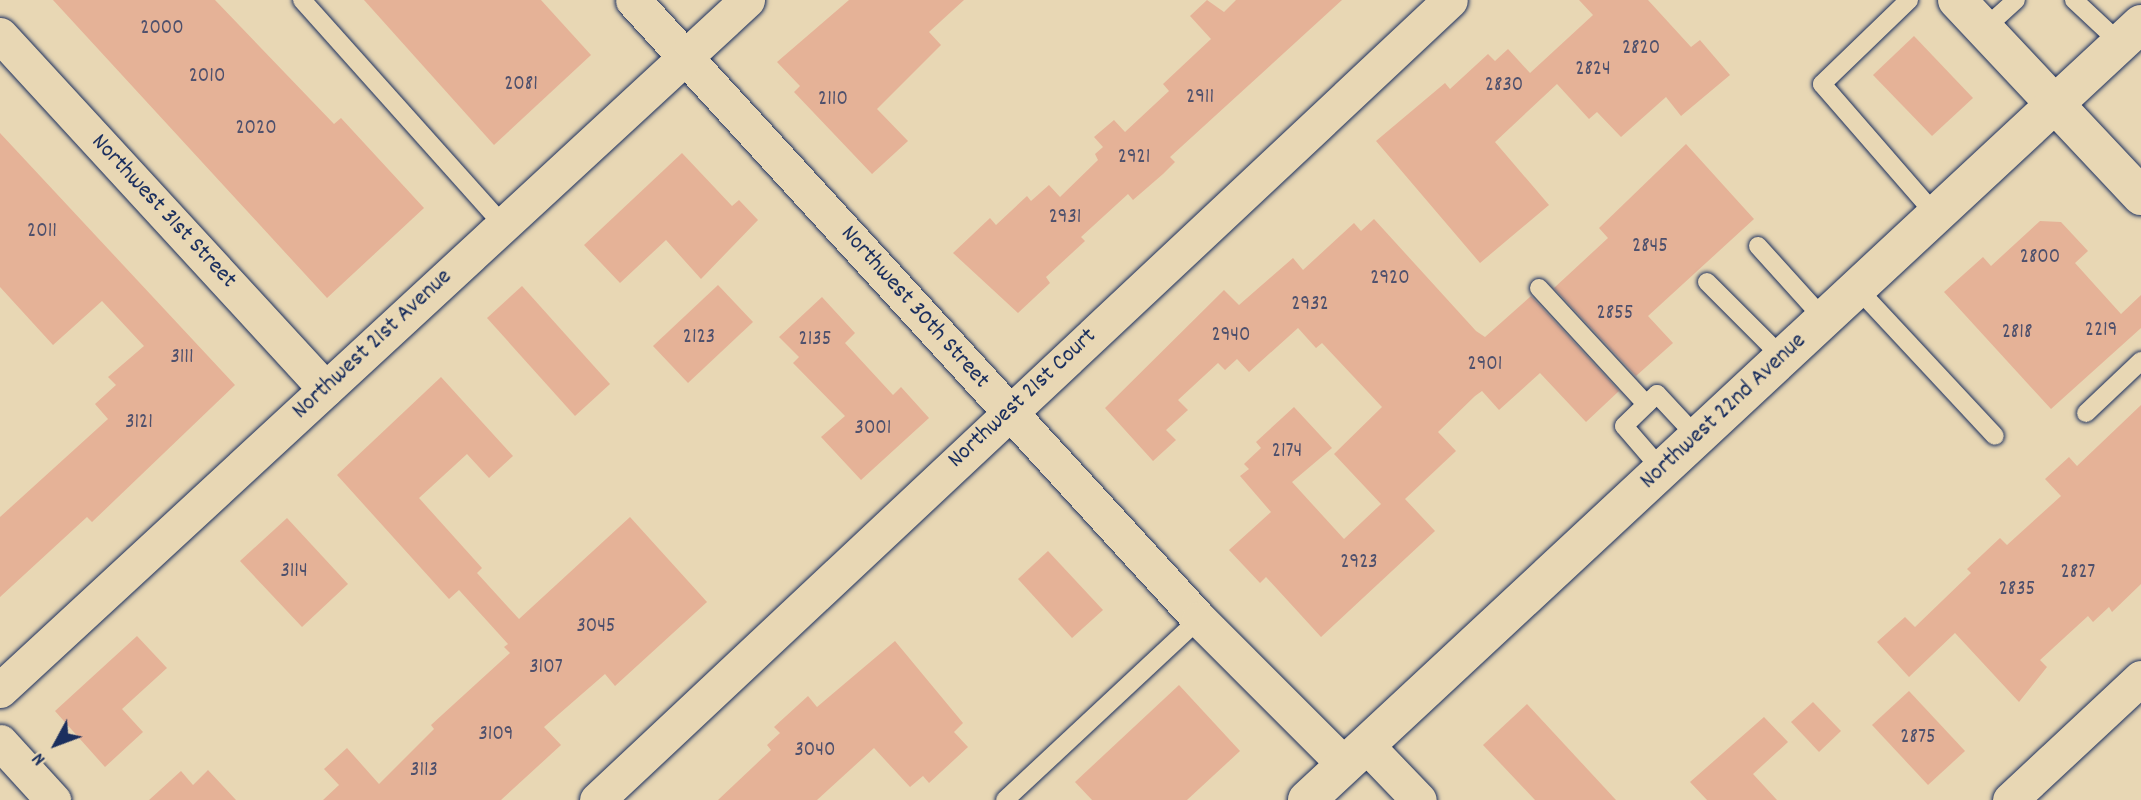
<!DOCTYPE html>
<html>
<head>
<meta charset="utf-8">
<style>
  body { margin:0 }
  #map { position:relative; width:2141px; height:800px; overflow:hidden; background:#e8d7b4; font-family:Dekko,sans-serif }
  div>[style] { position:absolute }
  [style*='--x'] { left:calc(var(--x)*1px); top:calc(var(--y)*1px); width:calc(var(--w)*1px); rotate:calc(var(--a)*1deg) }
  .building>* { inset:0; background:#e5b297 }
  .roads { filter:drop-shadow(0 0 2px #1b2f5e) drop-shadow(0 0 2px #1b2f5e) }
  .service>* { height:18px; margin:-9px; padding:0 9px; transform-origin:9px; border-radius:9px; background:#e8d7b4 }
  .minor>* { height:35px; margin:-17.5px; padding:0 17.5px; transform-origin:17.5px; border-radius:17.5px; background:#e8d7b4 }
  .tertiary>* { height:38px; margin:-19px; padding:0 19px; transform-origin:19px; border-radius:19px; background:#e8d7b4 }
  .secondary>* { height:38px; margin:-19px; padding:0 19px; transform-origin:19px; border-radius:19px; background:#e8d7b4 }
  span { translate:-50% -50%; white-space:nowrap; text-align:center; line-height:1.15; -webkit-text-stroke:5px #e8d7b4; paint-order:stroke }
  .number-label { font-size:21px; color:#4e506c }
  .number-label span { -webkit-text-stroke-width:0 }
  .street-label { font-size:24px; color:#1b2f5e }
  .north { position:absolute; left:21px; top:709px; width:70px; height:70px; -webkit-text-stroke:5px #e8d7b4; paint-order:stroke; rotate:229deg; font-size:19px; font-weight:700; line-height:28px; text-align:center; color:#1b2f5e }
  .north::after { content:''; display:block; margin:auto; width:24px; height:32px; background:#1b2f5e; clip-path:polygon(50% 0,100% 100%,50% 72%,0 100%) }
</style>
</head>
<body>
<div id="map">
  <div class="building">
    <i style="clip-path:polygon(53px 0,215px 0,334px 124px,341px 118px,424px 208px,327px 298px)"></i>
    <i style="clip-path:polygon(364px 0,541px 0,591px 55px,494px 145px)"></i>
    <i style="clip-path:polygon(849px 0,964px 0,929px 32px,941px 45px,877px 109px,908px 141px,872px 174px,794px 92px,800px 86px,777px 62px)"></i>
    <i style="clip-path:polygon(1207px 0,1224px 12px,1236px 0,1342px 0,1170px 157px,1175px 162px,1163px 174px,1133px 200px,1128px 194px,1081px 237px,1085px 241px,1046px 277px,1050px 283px,1018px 313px,953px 253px,990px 218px,996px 225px,1027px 196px,1031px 201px,1049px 185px,1060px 197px,1098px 160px,1095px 154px,1103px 147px,1094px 137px,1114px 120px,1125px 132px,1169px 91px,1163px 84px,1211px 39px,1190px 16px)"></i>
    <i style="clip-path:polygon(1579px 0,1648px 0,1691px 47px,1700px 40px,1730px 75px,1681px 116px,1666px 97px,1621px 137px,1597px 112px,1589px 119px,1557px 84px,1495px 142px,1549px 205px,1480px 263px,1376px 141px,1445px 83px,1450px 89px,1488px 54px,1495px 61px,1508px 49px,1530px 73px,1593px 15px)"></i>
    <i style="clip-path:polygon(1914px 36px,1973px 98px,1932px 136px,1873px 75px)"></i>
    <i style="clip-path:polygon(0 133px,235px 385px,92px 522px,87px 517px,0 597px,0 517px,108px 419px,95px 404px,116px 385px,108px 377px,144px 346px,102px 301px,53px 345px,0 287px)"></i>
    <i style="clip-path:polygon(1686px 144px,1754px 219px,1648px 316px,1673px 343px,1636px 376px,1554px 288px,1608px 238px,1599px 228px)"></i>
    <i style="clip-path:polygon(682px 153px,732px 206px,739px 200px,758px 220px,701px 279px,666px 240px,620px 283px,584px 245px)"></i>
    <i style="clip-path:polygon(1374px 219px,1476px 331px,1485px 337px,1531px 296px,1619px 391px,1586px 422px,1540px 373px,1499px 410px,1482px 391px,1475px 396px,1438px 432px,1456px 451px,1405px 499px,1435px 531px,1321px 637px,1266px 577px,1260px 583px,1229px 550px,1271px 512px,1240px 476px,1249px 469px,1244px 464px,1261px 448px,1256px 442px,1294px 407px,1332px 448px,1292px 482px,1344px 539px,1381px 504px,1334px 454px,1382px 407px,1322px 343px,1316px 348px,1298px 328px,1249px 372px,1237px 359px,1225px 370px,1218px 363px,1178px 400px,1188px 410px,1166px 430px,1176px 440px,1153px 461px,1105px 408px,1224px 290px,1239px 305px,1293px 258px,1303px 270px,1354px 223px,1361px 231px)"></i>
    <i style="clip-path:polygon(2040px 221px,2061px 222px,2088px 251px,2075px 263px,2121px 314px,2141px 295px,2141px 328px,2051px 409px,1944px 292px,1983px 257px,1991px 266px)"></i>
    <i style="clip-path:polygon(718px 285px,753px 322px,688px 383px,653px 346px)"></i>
    <i style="clip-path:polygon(522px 286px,610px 384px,575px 416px,487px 318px)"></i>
    <i style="clip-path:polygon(822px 297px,855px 333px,845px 343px,893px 395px,901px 387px,929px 418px,861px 480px,821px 437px,845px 416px,793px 363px,799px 357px,779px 337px)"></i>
    <i style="clip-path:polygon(441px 377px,513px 456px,489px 478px,467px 454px,419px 498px,482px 568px,477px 573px,519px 619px,630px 517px,707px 602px,615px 686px,605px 674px,544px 727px,561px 745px,501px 800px,323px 800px,339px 785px,324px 769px,347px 748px,379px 784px,434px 729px,431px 725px,510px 653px,504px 647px,508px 644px,459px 590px,449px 599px,337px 475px)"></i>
    <i style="clip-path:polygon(2141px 405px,2141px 584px,2112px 612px,2109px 607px,2093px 622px,2088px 616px,2040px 660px,2047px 667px,2019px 702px,1955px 633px,1909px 677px,1877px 642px,1905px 617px,1915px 627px,1971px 573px,1967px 569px,2000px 538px,2007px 545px,2061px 496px,2045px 479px,2069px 457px,2077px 466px)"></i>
    <i style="clip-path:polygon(287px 518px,348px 584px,302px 627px,240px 561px)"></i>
    <i style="clip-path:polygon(1048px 551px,1103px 610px,1072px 638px,1018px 579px)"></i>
    <i style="clip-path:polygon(137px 636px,167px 668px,122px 709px,143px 732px,105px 767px,55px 711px)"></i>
    <i style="clip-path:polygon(895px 641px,963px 723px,954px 732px,968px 747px,929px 783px,923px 776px,910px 787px,874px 748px,817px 800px,718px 800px,771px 750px,767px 745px,780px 733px,774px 727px,808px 696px,817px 707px)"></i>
    <i style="clip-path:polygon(1179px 685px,1240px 751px,1187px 800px,1092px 800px,1075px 782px)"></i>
    <i style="clip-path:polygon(1909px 691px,1965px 751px,1928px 785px,1872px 725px)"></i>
    <i style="clip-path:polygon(1813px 702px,1841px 731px,1819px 752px,1791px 722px)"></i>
    <i style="clip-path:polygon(1527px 704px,1616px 800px,1535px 800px,1483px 745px)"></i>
    <i style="clip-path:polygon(1764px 717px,1788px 742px,1753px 774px,1777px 800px,1707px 800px,1690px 782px)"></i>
    <i style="clip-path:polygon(208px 770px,236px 800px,149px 800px,181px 771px,193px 785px)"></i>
  </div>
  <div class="roads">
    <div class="service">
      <i style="--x:302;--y:0;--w:302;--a:48.2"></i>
      <i style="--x:1909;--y:0;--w:121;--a:136"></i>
      <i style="--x:1822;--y:84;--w:174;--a:49"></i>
      <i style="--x:2074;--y:0;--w:63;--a:43.1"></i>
      <i style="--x:1984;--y:29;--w:43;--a:-42.2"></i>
      <i style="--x:1758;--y:246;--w:98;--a:47.9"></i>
      <i style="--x:1707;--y:282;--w:107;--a:45"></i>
      <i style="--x:1539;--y:288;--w:158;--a:47.3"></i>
      <i style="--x:1857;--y:288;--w:202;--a:47"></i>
      <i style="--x:2086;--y:413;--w:76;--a:-43.4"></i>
      <i style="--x:1662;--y:470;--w:58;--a:-130.8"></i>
      <i style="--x:1624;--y:426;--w:46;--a:-44.1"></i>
      <i style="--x:1657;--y:394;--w:59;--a:47.1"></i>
      <i style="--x:1005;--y:800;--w:265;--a:-43"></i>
    </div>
    <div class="minor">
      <i style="--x:633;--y:0;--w:839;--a:47.56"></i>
      <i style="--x:1199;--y:619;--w:206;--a:45"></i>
      <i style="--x:0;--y:35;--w:481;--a:47.4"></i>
      <i style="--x:0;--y:690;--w:1017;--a:-42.73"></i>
      <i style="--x:0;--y:742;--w:79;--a:47.6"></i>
      <i style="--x:1366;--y:745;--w:76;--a:46.1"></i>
      <i style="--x:597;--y:800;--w:1169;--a:-43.16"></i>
      <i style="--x:2010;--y:800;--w:179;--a:-43"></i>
    </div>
    <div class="tertiary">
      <i style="--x:1957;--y:0;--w:269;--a:46.8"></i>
    </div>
    <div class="secondary">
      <i style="--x:1307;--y:800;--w:1139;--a:-42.94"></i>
    </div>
  </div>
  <div class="number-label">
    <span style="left:162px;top:29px">2000</span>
    <span style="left:1641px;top:49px">2820</span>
    <span style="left:1593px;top:70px">2824</span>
    <span style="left:207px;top:77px">2010</span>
    <span style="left:521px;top:85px">2081</span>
    <span style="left:1504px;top:86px">2830</span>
    <span style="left:1200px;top:98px">2911</span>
    <span style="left:833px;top:100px">2110</span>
    <span style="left:256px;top:129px">2020</span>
    <span style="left:1134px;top:158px">2921</span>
    <span style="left:1065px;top:218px">2931</span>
    <span style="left:42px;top:232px">2011</span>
    <span style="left:1650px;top:247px">2845</span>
    <span style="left:2040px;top:258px">2800</span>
    <span style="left:1390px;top:279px">2920</span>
    <span style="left:1310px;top:305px">2932</span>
    <span style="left:1615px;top:314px">2855</span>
    <span style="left:2101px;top:331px">2219</span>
    <span style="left:2017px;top:333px">2818</span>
    <span style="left:1231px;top:336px">2940</span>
    <span style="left:699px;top:338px">2123</span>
    <span style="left:815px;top:340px">2135</span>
    <span style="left:182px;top:358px">3111</span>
    <span style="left:1485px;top:365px">2901</span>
    <span style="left:139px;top:423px">3121</span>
    <span style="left:873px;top:429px">3001</span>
    <span style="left:1287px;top:452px">2174</span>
    <span style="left:1359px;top:563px">2923</span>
    <span style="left:294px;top:572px">3114</span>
    <span style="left:2078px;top:573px">2827</span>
    <span style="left:2017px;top:590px">2835</span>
    <span style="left:596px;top:627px">3045</span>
    <span style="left:546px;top:668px">3107</span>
    <span style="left:496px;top:735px">3109</span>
    <span style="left:1918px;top:738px">2875</span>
    <span style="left:815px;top:751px">3040</span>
    <span style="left:424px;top:771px">3113</span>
  </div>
  <div class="street-label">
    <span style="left:163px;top:212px;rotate:47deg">Northwest 31st Street</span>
    <span style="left:914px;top:308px;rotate:48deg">Northwest 30th Street</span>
    <span style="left:373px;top:345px;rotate:-43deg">Northwest 21st Avenue</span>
    <span style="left:1023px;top:399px;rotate:-43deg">Northwest 21st Court</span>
    <span style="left:1724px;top:412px;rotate:-43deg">Northwest 22nd Avenue</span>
  </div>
  <div class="north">N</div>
</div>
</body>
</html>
